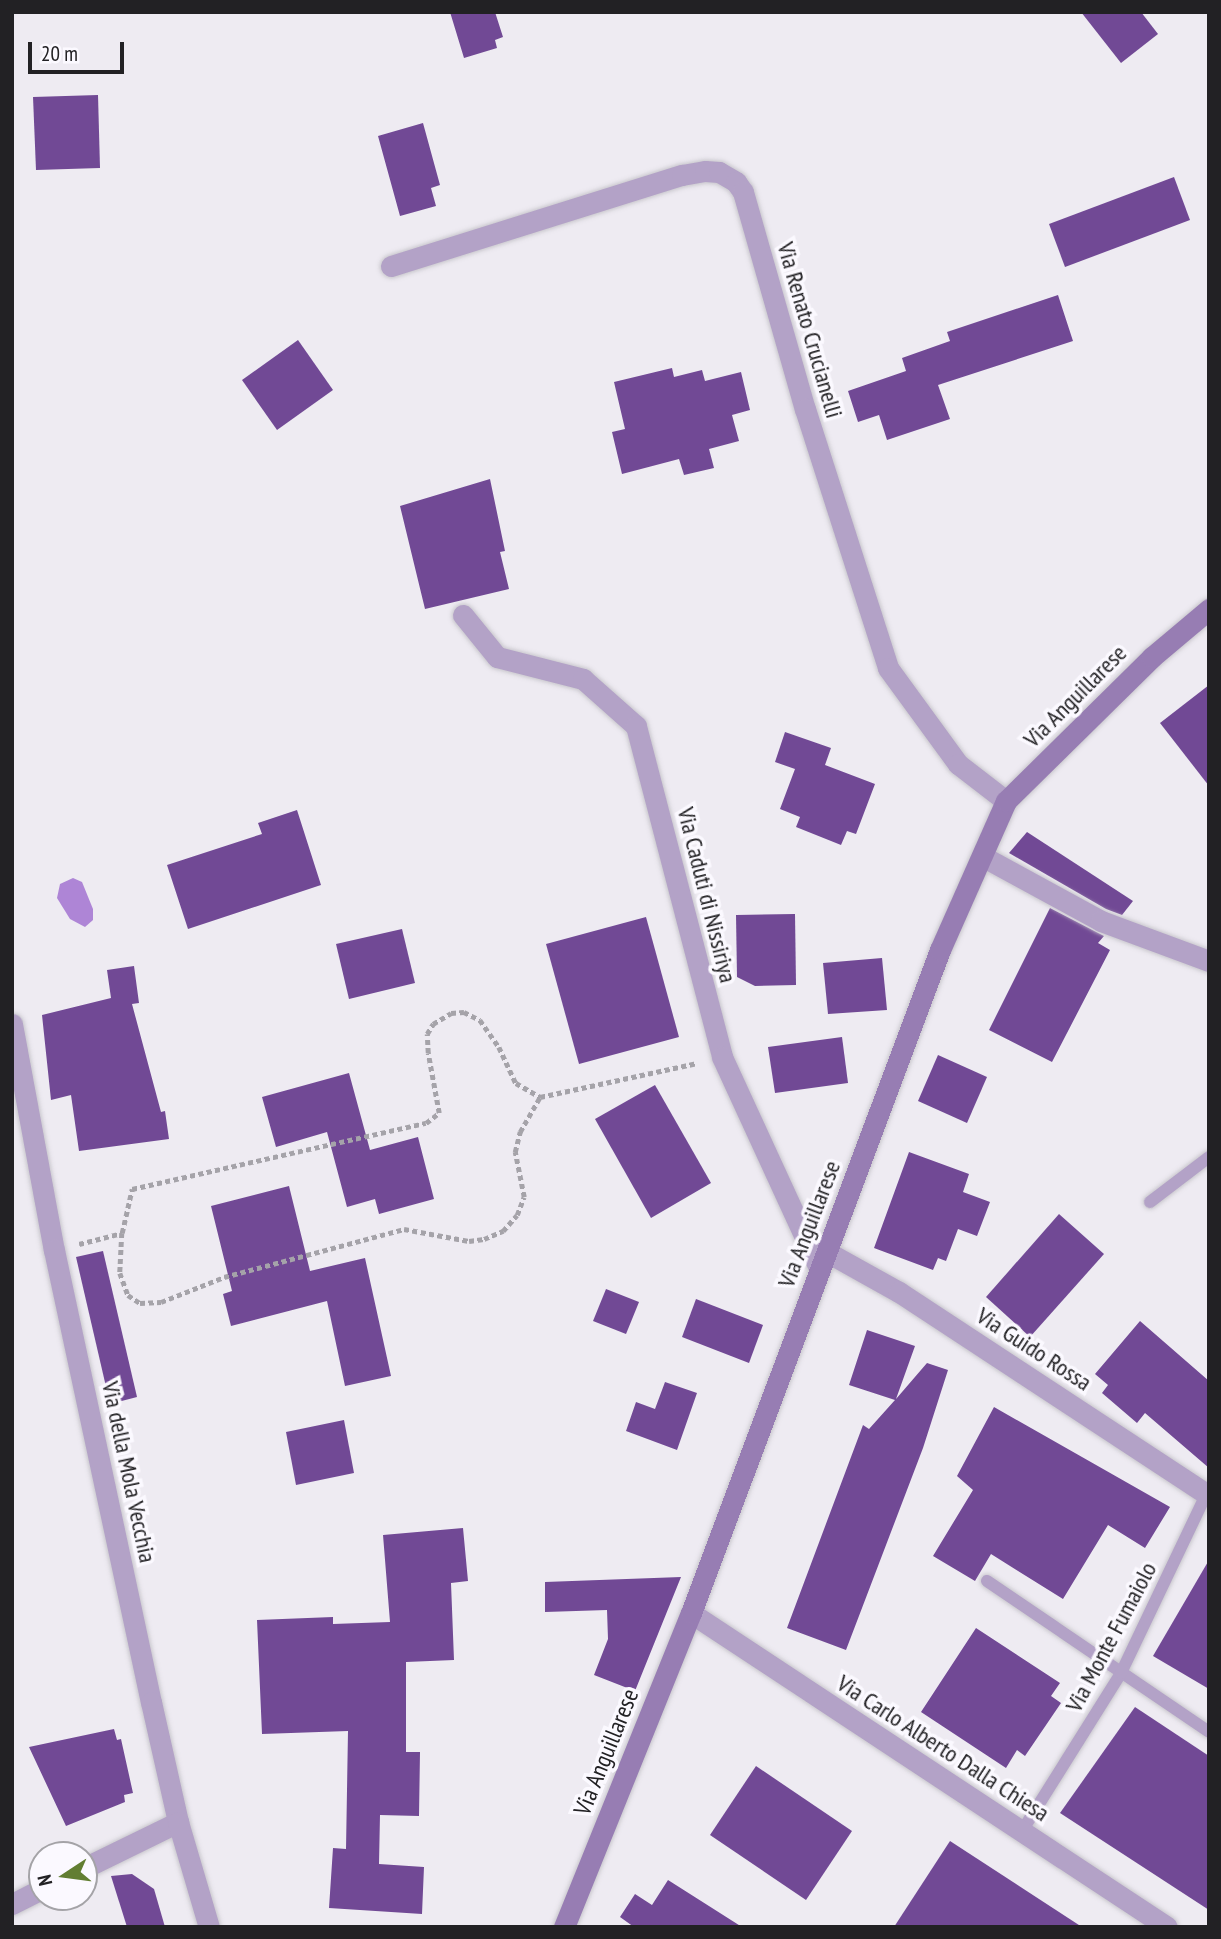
<!DOCTYPE html>
<html>
<head>
<meta charset="utf-8">
<style>
  body { margin:0 }
  #map { position:relative; width:1221px; height:1939px; overflow:hidden; background:#eeebf2; font-family:"PT Sans Narrow",sans-serif }
  div>[style] { position:absolute }
  [style*='--x'] { left:calc(var(--x)*1px); top:calc(var(--y)*1px); width:calc(var(--w)*1px); rotate:calc(var(--a)*1deg) }
  .water>* { inset:0; background:#ae85d6 }
  .building>* { inset:0; background:#714995 }
  .path>* { height:4.5px; margin-top:-2.25px; transform-origin:0; background:repeating-linear-gradient(90deg,#a5a3a9 0 5px,transparent 0 8.5px) }
  .roads { filter:drop-shadow(0 0 2px #c9c7cd) drop-shadow(0 0 2px #c9c7cd) }
  .service>* { height:12px; margin:-6px; padding:0 6px; transform-origin:6px; border-radius:6px; background:#b3a2c7 }
  .minor>* { height:21px; margin:-10.5px; padding:0 10.5px; transform-origin:10.5px; border-radius:10.5px; background:#b3a2c7 }
  .tertiary>* { height:21px; margin:-10.5px; padding:0 10.5px; transform-origin:10.5px; border-radius:10.5px; background:#b3a2c7 }
  .secondary>* { height:21px; margin:-10.5px; padding:0 10.5px; transform-origin:10.5px; border-radius:10.5px; background:#977db3 }
  span { translate:-50% -50%; white-space:nowrap; text-align:center; line-height:1.15; -webkit-text-stroke:7px #fbf9ff; paint-order:stroke }
  .street-label { font-size:24px; color:#222124 }
  .frame { position:absolute; inset:0; border:14px solid #222124; pointer-events:none }
  .north { position:absolute; left:28px; top:1841px; width:70px; height:70px; box-sizing:border-box; background:#fbf9ff; border:2px solid #a4a3a7; border-radius:50%; rotate:257deg; font-size:19px; font-weight:700; line-height:28px; text-align:center; color:#222124 }
  .north::after { content:''; display:block; margin:auto; width:24px; height:32px; background:#627e32; clip-path:polygon(50% 0,100% 100%,50% 72%,0 100%) }
  .scale { position:absolute; left:28px; top:42px; width:96px; height:32px; box-sizing:border-box; border:4px solid #222124; border-top:0; padding-left:9px; font-size:21px; line-height:24px; white-space:nowrap; color:#222124; -webkit-text-stroke:5px #fbf9ff; paint-order:stroke }
</style>
</head>
<body>
<div id="map">
  <div class="water">
    <i style="clip-path:polygon(73px 878px,82px 882px,93px 909px,93px 920px,85px 927px,70px 919px,57px 898px,60px 884px)"></i>
  </div>
  <div class="building">
    <i style="clip-path:polygon(450px 12px,495px 12px,503px 37px,495px 40px,497px 48px,464px 58px)"></i>
    <i style="clip-path:polygon(1081px 12px,1141px 12px,1158px 34px,1121px 63px)"></i>
    <i style="clip-path:polygon(98px 95px,100px 168px,36px 170px,33px 97px)"></i>
    <i style="clip-path:polygon(423px 123px,440px 185px,431px 188px,436px 206px,400px 216px,378px 136px)"></i>
    <i style="clip-path:polygon(1174px 177px,1190px 220px,1065px 267px,1049px 224px)"></i>
    <i style="clip-path:polygon(1058px 295px,1073px 341px,938px 385px,950px 419px,887px 440px,879px 415px,858px 422px,848px 391px,906px 371px,902px 358px,950px 341px,947px 332px)"></i>
    <i style="clip-path:polygon(298px 340px,333px 390px,277px 430px,242px 380px)"></i>
    <i style="clip-path:polygon(672px 368px,674px 377px,702px 370px,705px 381px,741px 372px,750px 410px,732px 415px,739px 441px,709px 449px,714px 468px,684px 475px,679px 459px,622px 474px,612px 432px,625px 429px,614px 382px)"></i>
    <i style="clip-path:polygon(490px 479px,505px 551px,500px 552px,509px 589px,425px 609px,400px 506px)"></i>
    <i style="clip-path:polygon(1209px 685px,1209px 786px,1160px 723px)"></i>
    <i style="clip-path:polygon(785px 732px,831px 748px,825px 765px,875px 784px,856px 834px,847px 831px,841px 845px,796px 827px,800px 817px,780px 809px,795px 769px,775px 762px)"></i>
    <i style="clip-path:polygon(297px 810px,321px 885px,188px 929px,167px 865px,262px 834px,258px 823px)"></i>
    <i style="clip-path:polygon(1027px 832px,1133px 901px,1122px 915px,1106px 909px,1009px 853px)"></i>
    <i style="clip-path:polygon(1050px 908px,1104px 936px,1098px 943px,1110px 950px,1052px 1062px,989px 1030px)"></i>
    <i style="clip-path:polygon(795px 914px,796px 985px,755px 986px,737px 977px,736px 915px)"></i>
    <i style="clip-path:polygon(646px 917px,679px 1037px,579px 1064px,546px 944px)"></i>
    <i style="clip-path:polygon(402px 929px,415px 983px,349px 999px,336px 944px)"></i>
    <i style="clip-path:polygon(882px 958px,887px 1010px,828px 1014px,823px 963px)"></i>
    <i style="clip-path:polygon(134px 966px,139px 1003px,132px 1004px,161px 1112px,165px 1111px,169px 1139px,79px 1151px,71px 1095px,51px 1100px,42px 1015px,111px 998px,107px 970px)"></i>
    <i style="clip-path:polygon(842px 1037px,848px 1083px,775px 1093px,768px 1047px)"></i>
    <i style="clip-path:polygon(938px 1055px,987px 1077px,967px 1123px,918px 1101px)"></i>
    <i style="clip-path:polygon(349px 1073px,370px 1150px,418px 1137px,434px 1199px,379px 1214px,375px 1199px,347px 1207px,327px 1132px,276px 1147px,262px 1097px)"></i>
    <i style="clip-path:polygon(655px 1085px,711px 1183px,651px 1218px,595px 1119px)"></i>
    <i style="clip-path:polygon(909px 1152px,969px 1174px,963px 1192px,990px 1202px,977px 1236px,958px 1229px,946px 1261px,938px 1258px,933px 1270px,874px 1248px)"></i>
    <i style="clip-path:polygon(289px 1186px,310px 1271px,365px 1258px,391px 1376px,345px 1386px,327px 1301px,231px 1326px,223px 1294px,232px 1291px,211px 1206px)"></i>
    <i style="clip-path:polygon(1059px 1214px,1104px 1254px,1030px 1337px,986px 1297px)"></i>
    <i style="clip-path:polygon(103px 1251px,137px 1397px,110px 1404px,76px 1257px)"></i>
    <i style="clip-path:polygon(606px 1289px,639px 1302px,626px 1334px,593px 1321px)"></i>
    <i style="clip-path:polygon(696px 1299px,763px 1325px,749px 1363px,682px 1337px)"></i>
    <i style="clip-path:polygon(1140px 1321px,1209px 1381px,1209px 1468px,1145px 1413px,1137px 1423px,1102px 1393px,1108px 1385px,1095px 1374px)"></i>
    <i style="clip-path:polygon(867px 1330px,915px 1346px,896px 1399px,927px 1363px,948px 1370px,923px 1448px,846px 1650px,787px 1628px,863px 1425px,869px 1429px,895px 1400px,849px 1385px)"></i>
    <i style="clip-path:polygon(665px 1382px,697px 1393px,677px 1450px,626px 1431px,636px 1402px,655px 1409px)"></i>
    <i style="clip-path:polygon(994px 1407px,1170px 1507px,1145px 1548px,1108px 1525px,1063px 1599px,991px 1554px,975px 1581px,933px 1556px,973px 1490px,957px 1476px)"></i>
    <i style="clip-path:polygon(344px 1420px,354px 1473px,296px 1485px,286px 1432px)"></i>
    <i style="clip-path:polygon(463px 1528px,468px 1581px,451px 1583px,454px 1660px,406px 1662px,406px 1752px,420px 1752px,419px 1816px,380px 1815px,379px 1864px,424px 1867px,422px 1914px,329px 1908px,333px 1848px,346px 1849px,348px 1731px,262px 1734px,257px 1620px,333px 1617px,333px 1624px,390px 1622px,383px 1535px)"></i>
    <i style="clip-path:polygon(1209px 1560px,1209px 1689px,1153px 1656px)"></i>
    <i style="clip-path:polygon(681px 1577px,635px 1691px,594px 1675px,608px 1639px,607px 1610px,545px 1612px,545px 1582px)"></i>
    <i style="clip-path:polygon(976px 1628px,1060px 1683px,1051px 1696px,1061px 1703px,1025px 1756px,1017px 1750px,1006px 1768px,921px 1712px)"></i>
    <i style="clip-path:polygon(1135px 1707px,1209px 1756px,1209px 1910px,1060px 1813px)"></i>
    <i style="clip-path:polygon(114px 1729px,117px 1740px,121px 1739px,133px 1793px,124px 1795px,125px 1802px,66px 1826px,29px 1747px)"></i>
    <i style="clip-path:polygon(756px 1766px,852px 1831px,806px 1900px,710px 1835px)"></i>
    <i style="clip-path:polygon(950px 1841px,1082px 1927px,894px 1927px)"></i>
    <i style="clip-path:polygon(132px 1874px,154px 1889px,165px 1927px,127px 1927px,111px 1876px)"></i>
    <i style="clip-path:polygon(668px 1880px,742px 1927px,634px 1927px,620px 1917px,635px 1894px,652px 1905px)"></i>
  </div>
  <div class="path">
    <i style="--x:122;--y:1233;--w:45;--a:-77.2"></i>
    <i style="--x:132;--y:1189;--w:301;--a:-12.7"></i>
    <i style="--x:426;--y:1123;--w:16;--a:-38"></i>
    <i style="--x:439;--y:1113;--w:61;--a:-100.4"></i>
    <i style="--x:428;--y:1053;--w:19;--a:-93"></i>
    <i style="--x:427;--y:1034;--w:12;--a:-59"></i>
    <i style="--x:433;--y:1024;--w:21;--a:-31"></i>
    <i style="--x:451;--y:1013;--w:13;--a:-4"></i>
    <i style="--x:464;--y:1012;--w:18;--a:27"></i>
    <i style="--x:480;--y:1020;--w:33;--a:55"></i>
    <i style="--x:499;--y:1047;--w:40;--a:65"></i>
    <i style="--x:516;--y:1083;--w:28;--a:30"></i>
    <i style="--x:79;--y:1244;--w:44;--a:-14.3"></i>
    <i style="--x:122;--y:1233;--w:40;--a:92.9"></i>
    <i style="--x:120;--y:1273;--w:23;--a:70"></i>
    <i style="--x:128;--y:1295;--w:14;--a:34"></i>
    <i style="--x:140;--y:1303;--w:21;--a:-3"></i>
    <i style="--x:161;--y:1302;--w:68;--a:-21.6"></i>
    <i style="--x:224;--y:1277;--w:186;--a:-14.9"></i>
    <i style="--x:404;--y:1229;--w:66;--a:10.5"></i>
    <i style="--x:469;--y:1241;--w:15;--a:-8"></i>
    <i style="--x:484;--y:1239;--w:21;--a:-23"></i>
    <i style="--x:503;--y:1231;--w:21;--a:-49"></i>
    <i style="--x:517;--y:1215;--w:19;--a:-69"></i>
    <i style="--x:524;--y:1197;--w:46;--a:-101.3"></i>
    <i style="--x:515;--y:1152;--w:21;--a:-76"></i>
    <i style="--x:520;--y:1132;--w:40;--a:-60.3"></i>
    <i style="--x:540;--y:1097;--w:161;--a:-12.2"></i>
  </div>
  <div class="roads">
    <div class="service">
      <i style="--x:1150;--y:1202;--w:74;--a:-37.3"></i>
      <i style="--x:987;--y:1581;--w:268;--a:34.2"></i>
      <i style="--x:1022;--y:1831;--w:186;--a:-57.9"></i>
      <i style="--x:1121;--y:1673;--w:197;--a:-64.5"></i>
    </div>
    <div class="minor">
      <i style="--x:391;--y:266;--w:305;--a:-17.4"></i>
      <i style="--x:682;--y:175;--w:23;--a:-10"></i>
      <i style="--x:705;--y:171;--w:14;--a:4"></i>
      <i style="--x:719;--y:172;--w:20;--a:30"></i>
      <i style="--x:736;--y:182;--w:12;--a:55"></i>
      <i style="--x:743;--y:192;--w:226;--a:74.1"></i>
      <i style="--x:805;--y:409;--w:272;--a:72.2"></i>
      <i style="--x:888;--y:668;--w:119;--a:53.9"></i>
      <i style="--x:958;--y:764;--w:61;--a:37.6"></i>
      <i style="--x:463;--y:615;--w:54;--a:51"></i>
      <i style="--x:497;--y:657;--w:89;--a:14.3"></i>
      <i style="--x:583;--y:679;--w:71;--a:41.6"></i>
      <i style="--x:636;--y:726;--w:342;--a:75.4"></i>
      <i style="--x:722;--y:1057;--w:234;--a:65.3"></i>
      <i style="--x:982;--y:856;--w:136;--a:28.6"></i>
      <i style="--x:1101;--y:921;--w:115;--a:20.3"></i>
      <i style="--x:827;--y:1252;--w:82;--a:29.1"></i>
      <i style="--x:899;--y:1292;--w:371;--a:33.3"></i>
      <i style="--x:691;--y:1613;--w:570;--a:33.41"></i>
      <i style="--x:84;--y:1868;--w:105;--a:-26.1"></i>
      <i style="--x:12;--y:1904;--w:34;--a:-27"></i>
    </div>
    <div class="tertiary">
      <i style="--x:12;--y:1024;--w:230;--a:79.5"></i>
      <i style="--x:54;--y:1250;--w:462;--a:77.9"></i>
      <i style="--x:151;--y:1702;--w:123;--a:77.3"></i>
      <i style="--x:178;--y:1822;--w:109;--a:73.6"></i>
    </div>
    <div class="secondary">
      <i style="--x:564;--y:1927;--w:339;--a:-68"></i>
      <i style="--x:691;--y:1613;--w:708;--a:-69.42"></i>
      <i style="--x:940;--y:950;--w:163;--a:-66.1"></i>
      <i style="--x:1006;--y:801;--w:205;--a:-44.6"></i>
      <i style="--x:1152;--y:657;--w:75;--a:-40.1"></i>
    </div>
  </div>
  <div class="street-label">
    <span style="left:810px;top:330px;rotate:74deg">Via Renato Crucianelli</span>
    <span style="left:1075px;top:696px;rotate:-45deg">Via Anguillarese</span>
    <span style="left:707px;top:895px;rotate:76deg">Via Caduti di Nissiriya</span>
    <span style="left:809px;top:1224px;rotate:-69deg">Via Anguillarese</span>
    <span style="left:1034px;top:1349px;rotate:33deg">Via Guido Rossa</span>
    <span style="left:129px;top:1472px;rotate:78deg">Via della Mola Vecchia</span>
    <span style="left:1111px;top:1637px;rotate:-62deg">Via Monte Fumaiolo</span>
    <span style="left:943px;top:1748px;rotate:33deg">Via Carlo Alberto Dalla Chiesa</span>
    <span style="left:606px;top:1752px;rotate:-68deg">Via Anguillarese</span>
  </div>
  <div class="frame"></div>
  <div class="north">N</div>
  <div class="scale">20 m</div>
</div>
</body>
</html>
